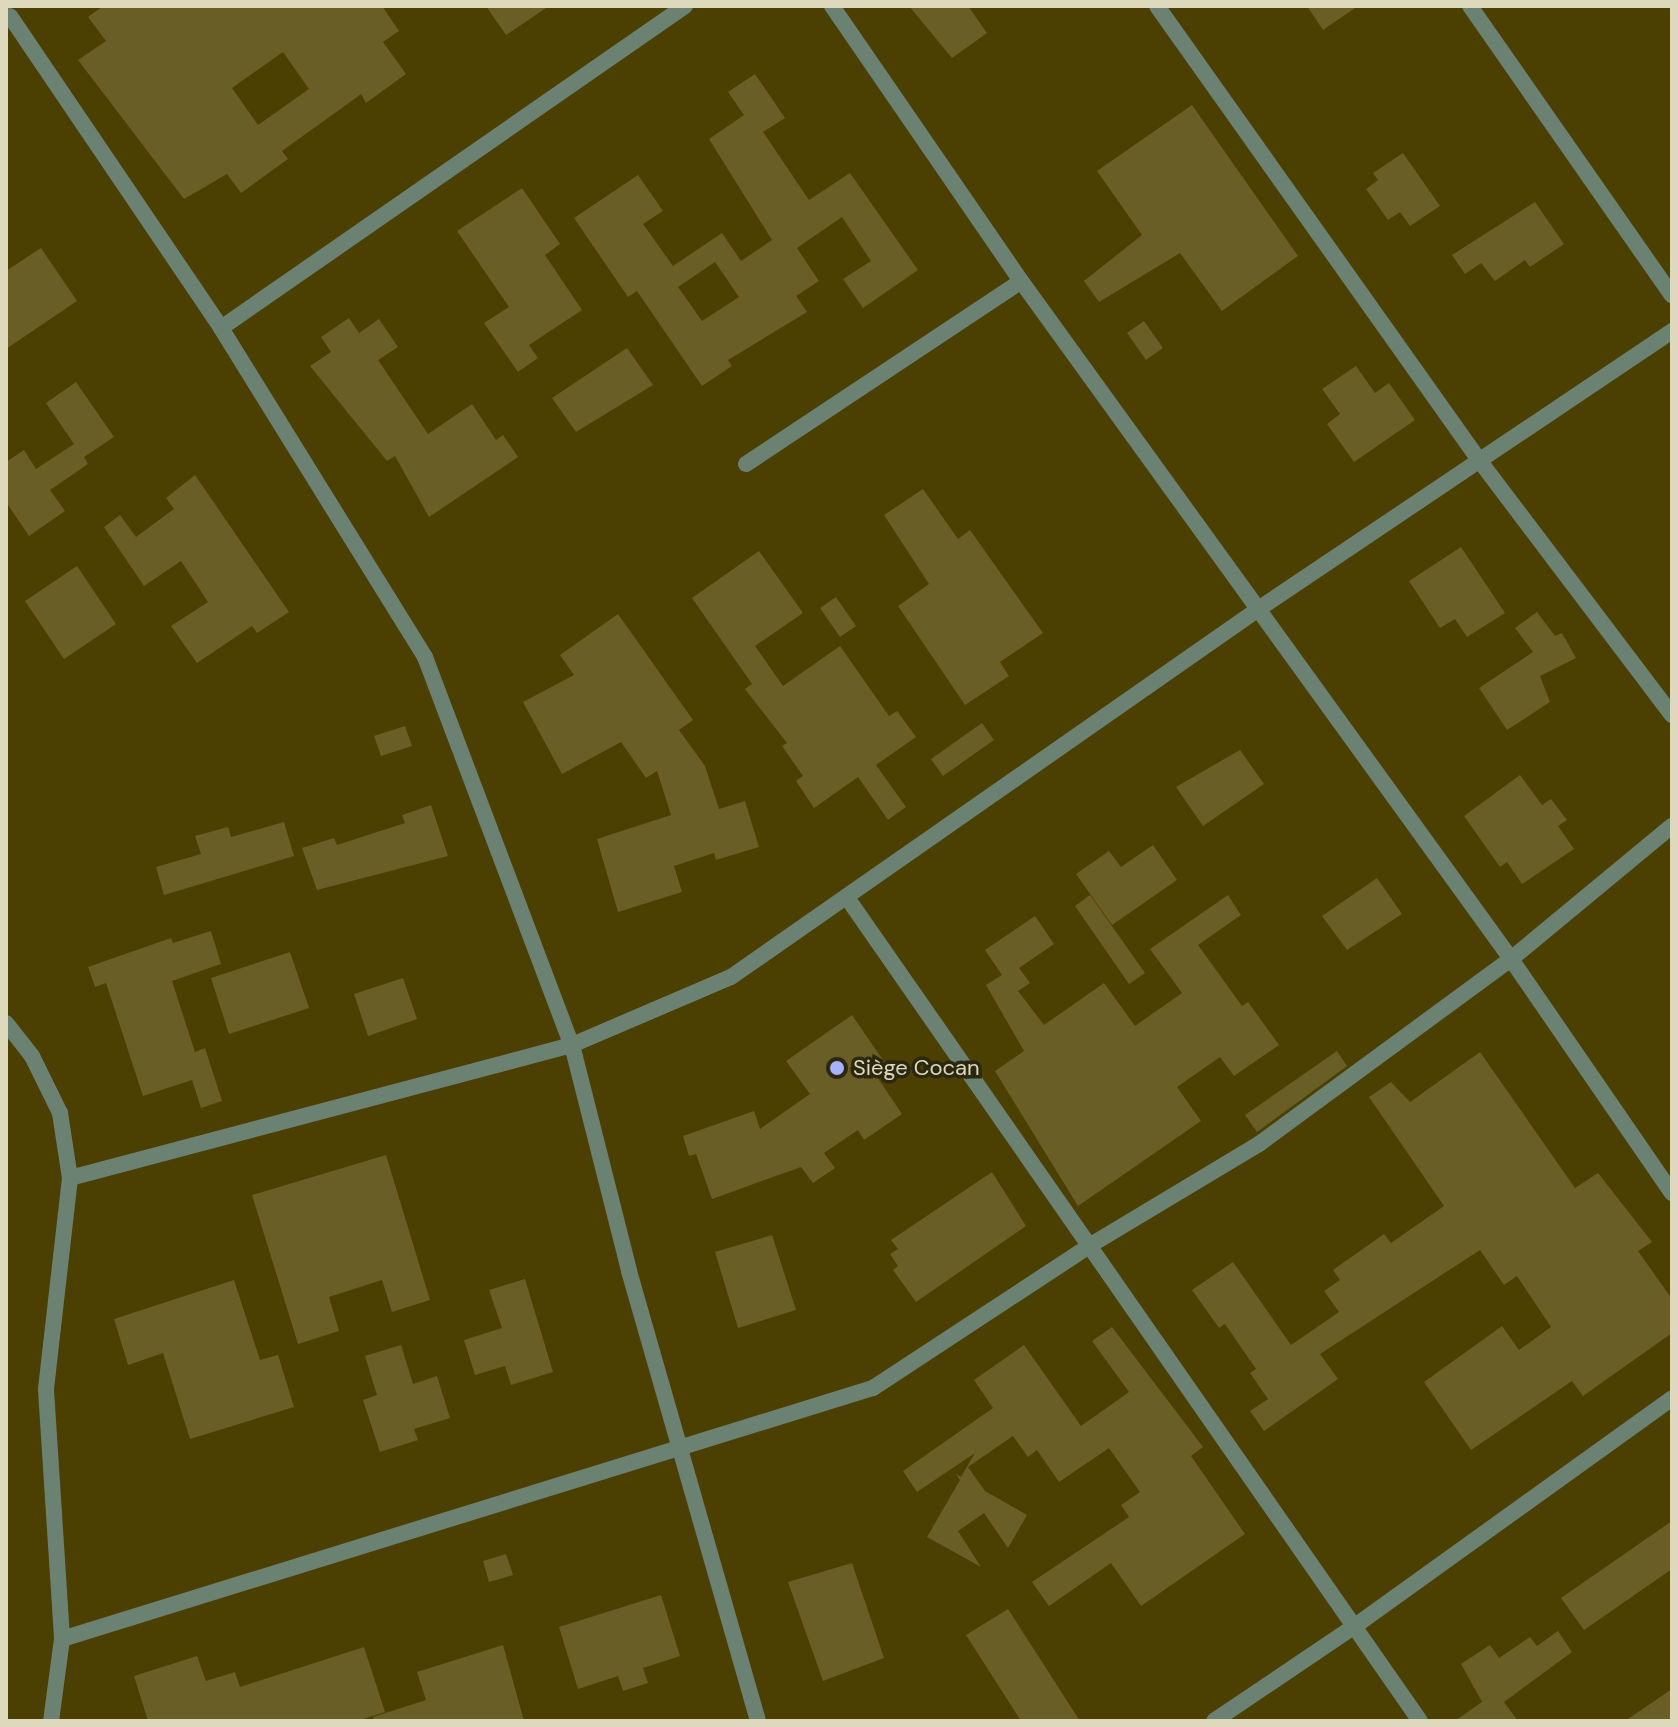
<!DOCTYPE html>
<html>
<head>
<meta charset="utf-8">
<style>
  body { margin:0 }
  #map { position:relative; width:1678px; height:1727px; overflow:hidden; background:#4b4001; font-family:"DM Sans",sans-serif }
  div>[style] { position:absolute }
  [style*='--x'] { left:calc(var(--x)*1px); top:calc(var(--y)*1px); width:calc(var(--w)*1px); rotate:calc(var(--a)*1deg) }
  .building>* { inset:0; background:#695e26 }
  .minor>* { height:16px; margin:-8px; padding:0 8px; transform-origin:8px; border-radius:8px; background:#6b8273 }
  .dots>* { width:22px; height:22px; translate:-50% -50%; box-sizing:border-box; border:4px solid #2c2710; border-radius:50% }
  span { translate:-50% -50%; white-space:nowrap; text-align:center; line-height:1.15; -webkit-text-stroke:7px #2c2710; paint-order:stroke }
  .poi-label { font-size:22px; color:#ded8bc }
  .left { translate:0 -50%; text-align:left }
  .frame { position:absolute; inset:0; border:8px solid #ded8bc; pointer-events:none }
</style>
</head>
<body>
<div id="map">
  <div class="building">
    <i style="clip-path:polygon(evenodd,103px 6px,382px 6px,399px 31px,383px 42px,406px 74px,366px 103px,361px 94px,346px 105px,282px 151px,288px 159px,241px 193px,227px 174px,184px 199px,78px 60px,106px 41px,88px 17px,103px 6px,283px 52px,309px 89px,258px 125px,232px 88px,283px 52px)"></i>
    <i style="clip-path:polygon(486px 6px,549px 6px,506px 35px)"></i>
    <i style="clip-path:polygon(909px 6px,968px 6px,987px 33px,952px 58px)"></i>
    <i style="clip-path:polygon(1307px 6px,1358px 6px,1323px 30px)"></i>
    <i style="clip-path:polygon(evenodd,755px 74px,785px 118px,763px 132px,809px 200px,850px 173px,918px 270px,863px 308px,843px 279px,871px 261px,842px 217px,797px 248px,819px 281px,796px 296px,807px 312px,728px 360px,732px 366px,702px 386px,637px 291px,628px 297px,574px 218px,638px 175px,663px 211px,643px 224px,673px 266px,722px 233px,741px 261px,772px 240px,709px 139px,744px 115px,728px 92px,755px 74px,715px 262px,739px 297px,702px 321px,678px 287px,715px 262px)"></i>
    <i style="clip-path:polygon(1192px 105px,1298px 256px,1222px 311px,1180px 253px,1099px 302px,1084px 281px,1142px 235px,1097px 171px)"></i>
    <i style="clip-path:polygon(1403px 153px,1440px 206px,1410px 226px,1400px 212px,1388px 220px,1366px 189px,1378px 180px,1373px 173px)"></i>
    <i style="clip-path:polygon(522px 188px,560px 244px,545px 255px,582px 310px,529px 345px,538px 358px,518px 372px,484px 323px,509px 307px,457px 231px)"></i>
    <i style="clip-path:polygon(1535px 202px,1564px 244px,1530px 267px,1525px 260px,1495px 281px,1481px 263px,1465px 274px,1452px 255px)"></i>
    <i style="clip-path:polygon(41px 248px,77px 301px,6px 349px,6px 271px)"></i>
    <i style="clip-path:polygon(349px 318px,359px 333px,379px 319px,398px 347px,378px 360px,428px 434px,472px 404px,496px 440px,503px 435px,518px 457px,429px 517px,395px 456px,387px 461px,310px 366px,331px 352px,321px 337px)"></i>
    <i style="clip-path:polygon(1144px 321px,1163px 348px,1146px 360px,1127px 333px)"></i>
    <i style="clip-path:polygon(627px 348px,653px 385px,576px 432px,552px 398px)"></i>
    <i style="clip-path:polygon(1356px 366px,1375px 393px,1389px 383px,1415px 420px,1354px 462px,1327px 424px,1340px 414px,1322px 389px)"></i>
    <i style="clip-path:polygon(76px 382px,114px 437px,84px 457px,88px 464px,50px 490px,65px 511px,29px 536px,6px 502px,6px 462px,24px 450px,36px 469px,74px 444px,46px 403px)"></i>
    <i style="clip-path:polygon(195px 475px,289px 612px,257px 633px,252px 626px,197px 663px,171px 626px,208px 602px,181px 561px,144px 586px,104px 527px,120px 515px,136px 537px,174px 509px,166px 498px)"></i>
    <i style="clip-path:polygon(923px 489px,958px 539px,970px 530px,1043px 633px,1000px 662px,1009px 676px,965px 705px,898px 606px,929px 584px,884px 515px)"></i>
    <i style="clip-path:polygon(1461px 547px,1505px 613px,1467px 637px,1455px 619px,1440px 628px,1409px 581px)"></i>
    <i style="clip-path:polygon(759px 551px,803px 613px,755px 646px,783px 686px,840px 646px,889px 716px,897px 711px,916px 737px,876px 765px,906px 807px,888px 820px,858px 777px,814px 808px,796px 781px,803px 776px,782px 746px,787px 743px,745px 689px,752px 684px,692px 598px)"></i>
    <i style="clip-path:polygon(77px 566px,116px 624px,64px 659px,25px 601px)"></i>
    <i style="clip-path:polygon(836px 597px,856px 626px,840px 637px,820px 608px)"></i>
    <i style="clip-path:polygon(1537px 612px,1555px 636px,1562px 633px,1576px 658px,1540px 676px,1550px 702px,1507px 730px,1479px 688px,1533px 652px,1515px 628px)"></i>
    <i style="clip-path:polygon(618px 614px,693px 720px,679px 730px,705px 766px,719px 809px,745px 801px,759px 847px,716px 860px,714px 853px,674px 866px,682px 892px,618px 912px,597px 839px,671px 815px,657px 771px,646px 778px,621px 742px,562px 774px,523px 702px,574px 675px,560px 655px)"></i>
    <i style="clip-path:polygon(982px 723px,994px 740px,943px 776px,931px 759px)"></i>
    <i style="clip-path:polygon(405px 726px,412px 746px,381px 756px,374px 736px)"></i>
    <i style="clip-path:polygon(1240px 750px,1264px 784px,1203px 826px,1176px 787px)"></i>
    <i style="clip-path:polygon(1520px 775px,1542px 805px,1551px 799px,1567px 820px,1558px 826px,1574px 849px,1522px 884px,1507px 862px,1500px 867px,1464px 816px)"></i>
    <i style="clip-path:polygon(431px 805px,448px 856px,317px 890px,302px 848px,334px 838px,337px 845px,405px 823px,402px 815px)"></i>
    <i style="clip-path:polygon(284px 822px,294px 856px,164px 895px,156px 867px,201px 854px,195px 836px,228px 827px,231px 837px)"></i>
    <i style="clip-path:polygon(1153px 845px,1177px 880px,1112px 925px,1076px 874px,1109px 851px,1121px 867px)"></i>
    <i style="clip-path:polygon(1377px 878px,1402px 914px,1347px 950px,1322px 916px)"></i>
    <i style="clip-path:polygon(1090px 895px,1145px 973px,1129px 984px,1075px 906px)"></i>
    <i style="clip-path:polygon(1228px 895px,1241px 915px,1198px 945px,1242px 1006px,1248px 1002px,1279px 1045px,1234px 1076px,1220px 1057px,1177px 1087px,1201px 1121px,1078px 1206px,995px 1071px,1024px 1051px,986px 985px,1002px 975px,985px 950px,1035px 916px,1054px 944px,1019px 968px,1030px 983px,1018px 991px,1044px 1025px,1104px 983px,1135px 1026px,1182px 993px,1150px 949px)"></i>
    <i style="clip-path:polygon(211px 931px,221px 964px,172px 981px,195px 1052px,205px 1048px,222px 1101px,201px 1108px,192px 1080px,143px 1096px,106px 983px,95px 987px,88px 967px,171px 938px,173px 943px)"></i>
    <i style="clip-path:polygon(290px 952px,309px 1008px,229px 1034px,211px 978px)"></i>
    <i style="clip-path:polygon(403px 978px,417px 1019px,368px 1036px,354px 994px)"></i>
    <i style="clip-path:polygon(852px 1015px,887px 1066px,875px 1074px,902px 1114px,864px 1140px,858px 1130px,824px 1153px,835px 1168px,813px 1183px,801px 1167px,712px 1199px,696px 1154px,689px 1156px,683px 1136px,754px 1111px,760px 1129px,810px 1094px,786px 1061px)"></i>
    <i style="clip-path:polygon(1337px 1051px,1347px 1066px,1257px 1132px,1245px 1115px)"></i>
    <i style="clip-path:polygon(1480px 1052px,1575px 1188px,1598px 1173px,1652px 1242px,1638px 1251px,1672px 1299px,1672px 1333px,1583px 1396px,1572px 1381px,1471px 1450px,1424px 1382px,1502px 1326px,1519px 1350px,1551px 1327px,1517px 1276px,1504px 1285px,1480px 1250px,1320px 1354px,1338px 1379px,1264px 1431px,1250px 1411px,1268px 1399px,1250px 1373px,1256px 1369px,1225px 1324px,1219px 1328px,1192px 1290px,1233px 1262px,1291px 1345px,1339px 1312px,1324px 1291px,1340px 1280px,1333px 1270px,1384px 1234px,1391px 1243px,1444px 1206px,1369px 1097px,1391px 1082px,1410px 1102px)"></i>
    <i style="clip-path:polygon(386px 1155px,430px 1300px,392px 1312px,382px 1280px,329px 1297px,339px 1331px,298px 1344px,252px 1195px)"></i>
    <i style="clip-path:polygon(992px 1172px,1026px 1226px,916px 1302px,893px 1270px,898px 1266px,890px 1254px,898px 1249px,891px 1240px)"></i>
    <i style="clip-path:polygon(772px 1235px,796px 1310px,738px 1328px,715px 1252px)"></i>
    <i style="clip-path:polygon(525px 1279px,553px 1372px,511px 1385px,505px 1366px,475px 1375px,464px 1340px,502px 1328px,489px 1290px)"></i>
    <i style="clip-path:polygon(234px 1280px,260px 1360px,278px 1355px,294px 1407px,190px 1439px,163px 1353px,128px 1365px,114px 1319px)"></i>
    <i style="clip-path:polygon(1112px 1327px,1203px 1447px,1191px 1456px,1245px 1534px,1141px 1606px,1111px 1563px,1049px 1606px,1032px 1582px,1129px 1517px,1121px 1505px,1140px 1492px,1109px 1448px,1059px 1482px,1037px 1450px,1028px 1457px,1013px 1436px,968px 1467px,985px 1491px,1027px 1515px,1008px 1548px,984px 1513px,958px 1531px,981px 1567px,927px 1537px,960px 1480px,956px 1474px,961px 1477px,975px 1453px,917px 1492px,903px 1471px,993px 1408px,974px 1380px,1024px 1345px,1081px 1426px,1129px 1392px,1092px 1341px)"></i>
    <i style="clip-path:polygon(401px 1345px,413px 1384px,437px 1376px,450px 1418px,414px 1429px,418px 1440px,380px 1452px,363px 1400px,377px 1395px,365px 1356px)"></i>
    <i style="clip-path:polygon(1672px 1521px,1672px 1569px,1584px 1630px,1561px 1598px)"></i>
    <i style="clip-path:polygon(506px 1554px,513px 1575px,489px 1582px,483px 1561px)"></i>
    <i style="clip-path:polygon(852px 1563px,884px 1658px,823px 1681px,788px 1582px)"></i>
    <i style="clip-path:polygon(661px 1595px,680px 1656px,643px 1668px,648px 1683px,623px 1691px,618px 1676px,578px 1689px,559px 1627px)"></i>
    <i style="clip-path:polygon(1008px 1609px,1080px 1721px,1021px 1721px,966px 1635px)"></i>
    <i style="clip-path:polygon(1558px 1631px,1572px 1652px,1504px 1702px,1518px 1721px,1455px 1721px,1482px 1702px,1461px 1664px,1490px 1645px,1499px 1658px,1530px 1637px,1537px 1646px)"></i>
    <i style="clip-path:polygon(503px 1645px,524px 1721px,374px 1721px,373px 1717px,426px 1700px,417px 1672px)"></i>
    <i style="clip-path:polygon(364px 1647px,385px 1712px,357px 1721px,148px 1721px,134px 1676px,197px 1656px,206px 1681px,235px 1672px,240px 1687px)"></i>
    <i style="clip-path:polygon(1672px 1689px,1672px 1721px,1625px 1721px)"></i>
  </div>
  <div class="minor">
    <i style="--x:832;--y:6;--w:334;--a:55.5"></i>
    <i style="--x:1021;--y:281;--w:837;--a:54.14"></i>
    <i style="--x:1511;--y:959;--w:284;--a:55.5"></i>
    <i style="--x:1157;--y:6;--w:557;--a:54.65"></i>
    <i style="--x:1479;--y:460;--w:320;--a:52.9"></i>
    <i style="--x:1470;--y:6;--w:353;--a:55.1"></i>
    <i style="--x:10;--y:16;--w:377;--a:55.9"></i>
    <i style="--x:221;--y:328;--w:387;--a:58.2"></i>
    <i style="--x:425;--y:657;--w:415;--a:69.3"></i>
    <i style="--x:572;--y:1045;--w:233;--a:75.8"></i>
    <i style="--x:629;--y:1271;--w:468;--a:74"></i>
    <i style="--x:221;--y:328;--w:565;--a:-34.76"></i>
    <i style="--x:746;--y:464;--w:330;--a:-33.6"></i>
    <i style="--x:848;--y:899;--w:1001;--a:55.17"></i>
    <i style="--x:6;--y:1023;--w:42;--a:51.8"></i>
    <i style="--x:32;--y:1056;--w:64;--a:63.8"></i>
    <i style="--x:60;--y:1113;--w:66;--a:81.3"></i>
    <i style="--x:70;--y:1178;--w:213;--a:96.5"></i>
    <i style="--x:46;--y:1390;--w:250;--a:86.3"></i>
    <i style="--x:62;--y:1639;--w:83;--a:97.6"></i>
    <i style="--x:70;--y:1178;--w:519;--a:-14.84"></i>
    <i style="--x:572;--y:1045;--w:173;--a:-23.2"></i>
    <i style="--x:731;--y:977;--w:641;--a:-34.9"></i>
    <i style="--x:1257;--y:610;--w:500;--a:-33.91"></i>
    <i style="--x:62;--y:1639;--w:849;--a:-17.2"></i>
    <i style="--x:873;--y:1388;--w:258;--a:-33.3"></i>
    <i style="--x:1089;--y:1246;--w:198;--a:-31"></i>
    <i style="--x:1259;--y:1144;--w:313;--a:-36.3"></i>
    <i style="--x:1511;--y:959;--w:209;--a:-39.6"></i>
    <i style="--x:1214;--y:1721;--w:170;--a:-34"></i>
    <i style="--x:1355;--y:1626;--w:390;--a:-35.7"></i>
  </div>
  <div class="dots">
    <i style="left:837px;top:1068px;background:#a7b1fc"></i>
  </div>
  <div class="poi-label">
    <span class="left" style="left:853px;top:1068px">Siège Cocan</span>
  </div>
  <div class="frame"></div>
</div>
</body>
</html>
